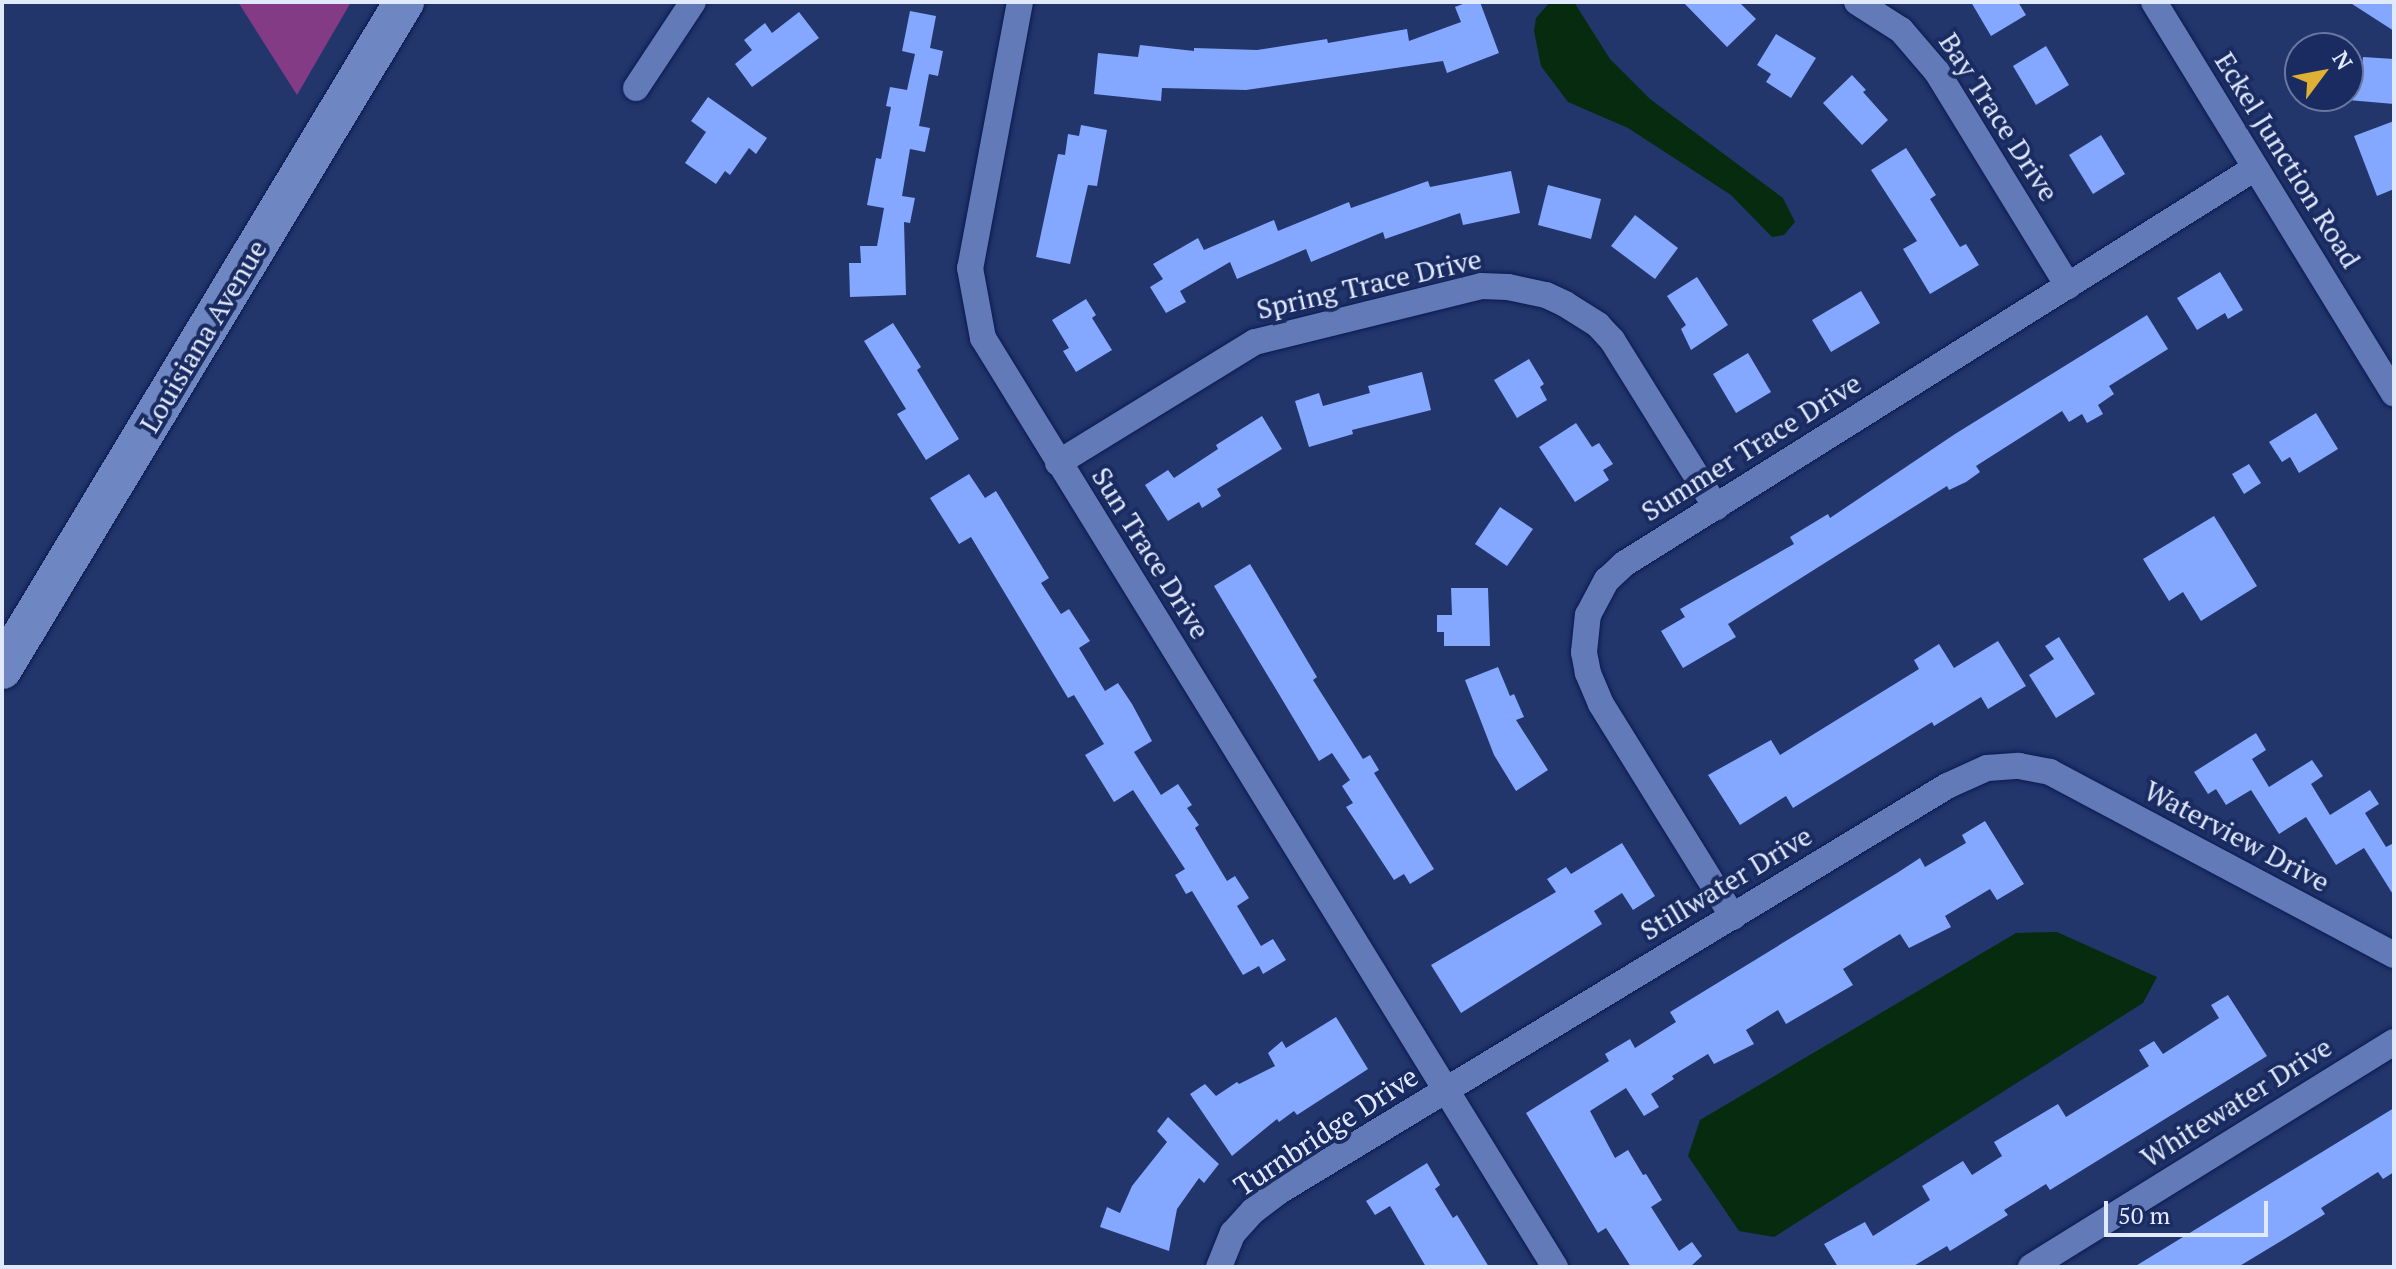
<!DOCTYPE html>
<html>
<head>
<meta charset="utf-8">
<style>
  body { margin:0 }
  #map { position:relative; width:2396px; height:1269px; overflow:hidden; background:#22366c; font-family:"PT Serif",serif }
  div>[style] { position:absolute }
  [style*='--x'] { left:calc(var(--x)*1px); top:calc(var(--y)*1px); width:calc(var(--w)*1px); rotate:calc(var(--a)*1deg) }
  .green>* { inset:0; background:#843b86 }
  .water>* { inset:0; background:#072b0e }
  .building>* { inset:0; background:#84a7ff }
  .roads { filter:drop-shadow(0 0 2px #0b1a4f) drop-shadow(0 0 2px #0b1a4f) }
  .minor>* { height:26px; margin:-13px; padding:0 13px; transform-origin:13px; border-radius:13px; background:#627ab8 }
  .primary>* { height:40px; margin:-20px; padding:0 20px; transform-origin:20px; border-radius:20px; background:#6e87c3 }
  span { translate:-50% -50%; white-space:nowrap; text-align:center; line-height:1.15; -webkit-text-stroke:8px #192b60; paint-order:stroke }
  .street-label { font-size:28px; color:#e0e9fe }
  .frame { position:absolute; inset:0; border:4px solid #e0e9fe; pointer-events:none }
  .north { position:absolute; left:2284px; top:32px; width:80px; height:80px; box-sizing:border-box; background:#192b60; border:2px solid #69779f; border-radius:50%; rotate:58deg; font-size:22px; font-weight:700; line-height:32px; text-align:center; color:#e0e9fe }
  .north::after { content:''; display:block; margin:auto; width:28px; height:36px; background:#dfb034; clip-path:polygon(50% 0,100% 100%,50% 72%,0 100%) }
  .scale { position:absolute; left:2104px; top:1201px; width:164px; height:36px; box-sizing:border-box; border:4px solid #e0e9fe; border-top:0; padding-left:10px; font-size:24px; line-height:28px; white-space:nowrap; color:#e0e9fe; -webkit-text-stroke:6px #192b60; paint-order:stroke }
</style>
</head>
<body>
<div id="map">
  <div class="green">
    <i style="clip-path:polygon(238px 2px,351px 2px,297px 95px)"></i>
  </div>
  <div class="water">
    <i style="clip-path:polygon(1550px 2px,1574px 2px,1610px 59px,1650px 99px,1783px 198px,1795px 222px,1784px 235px,1772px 237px,1731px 195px,1628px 128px,1568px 102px,1541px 66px,1534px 31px,1536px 18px)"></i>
    <i style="clip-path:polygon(2057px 932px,2157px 977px,2143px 1003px,1774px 1237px,1739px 1231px,1688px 1156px,1700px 1120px,2016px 933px)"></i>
  </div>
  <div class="building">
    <i style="clip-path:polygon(1468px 2px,1480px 2px,1499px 53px,1447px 73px,1443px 61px,1246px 90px,1162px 88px,1161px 101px,1094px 94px,1098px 53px,1138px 57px,1140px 45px,1194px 51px,1194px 48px,1257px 50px,1327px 39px,1328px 43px,1407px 29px,1409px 41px,1461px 22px,1455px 7px)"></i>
    <i style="clip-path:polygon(1683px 2px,1739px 2px,1756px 19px,1727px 47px)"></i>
    <i style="clip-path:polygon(1971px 2px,2018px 2px,2026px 15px,1991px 36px)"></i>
    <i style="clip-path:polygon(2349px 2px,2394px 2px,2394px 31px)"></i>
    <i style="clip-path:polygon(910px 11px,936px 16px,930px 48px,943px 51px,938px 76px,929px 74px,919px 126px,930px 128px,925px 152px,910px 149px,902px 196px,915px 198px,910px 223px,904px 222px,906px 295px,850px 297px,849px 263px,861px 263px,860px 246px,877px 246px,884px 208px,867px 205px,876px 158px,881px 159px,891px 107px,886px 106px,890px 87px,907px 90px,915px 54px,902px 51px)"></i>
    <i style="clip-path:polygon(799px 12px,819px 38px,752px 87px,735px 64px,752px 50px,744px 40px,765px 23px,772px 33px)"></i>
    <i style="clip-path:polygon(1776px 34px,1816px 58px,1791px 98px,1766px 82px,1771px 74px,1757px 65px)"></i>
    <i style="clip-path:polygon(2046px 46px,2069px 85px,2036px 105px,2013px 66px)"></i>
    <i style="clip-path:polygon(2363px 57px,2394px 59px,2394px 104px,2348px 100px,2348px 66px,2362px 67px)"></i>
    <i style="clip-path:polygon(1852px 75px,1866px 90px,1863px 92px,1888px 120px,1862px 145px,1823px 103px)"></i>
    <i style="clip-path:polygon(708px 97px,767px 138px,756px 154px,749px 148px,730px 175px,725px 171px,716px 184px,685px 163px,706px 132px,691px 121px)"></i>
    <i style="clip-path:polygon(2394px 121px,2394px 189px,2377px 196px,2354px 136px)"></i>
    <i style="clip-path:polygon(1081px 125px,1107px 130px,1097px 186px,1088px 185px,1070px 264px,1036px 257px,1058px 154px,1065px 155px,1068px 134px,1079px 136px)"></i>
    <i style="clip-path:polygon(2101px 135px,2125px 174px,2093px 194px,2069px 155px)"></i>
    <i style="clip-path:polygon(1906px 148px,1936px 195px,1930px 199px,1960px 247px,1966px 244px,1979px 265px,1930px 294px,1903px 249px,1917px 241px,1871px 170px)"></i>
    <i style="clip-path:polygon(1511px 171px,1520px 213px,1463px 225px,1460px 213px,1385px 239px,1383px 232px,1311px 262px,1306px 249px,1237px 279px,1230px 262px,1180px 291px,1186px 302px,1166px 313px,1150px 287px,1163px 279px,1153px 264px,1198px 238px,1204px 250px,1274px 220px,1278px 231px,1349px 202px,1351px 208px,1428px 181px,1430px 187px)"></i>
    <i style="clip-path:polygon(1548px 185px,1601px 199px,1591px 239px,1538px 225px)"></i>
    <i style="clip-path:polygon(1635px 215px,1678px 248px,1655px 279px,1611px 246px)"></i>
    <i style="clip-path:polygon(2220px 272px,2243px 310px,2228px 319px,2225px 313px,2197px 330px,2177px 298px)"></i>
    <i style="clip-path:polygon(1697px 277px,1728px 325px,1691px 350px,1681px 329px,1686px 325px,1667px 296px)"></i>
    <i style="clip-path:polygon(1861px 291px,1880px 323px,1831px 352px,1812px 320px)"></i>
    <i style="clip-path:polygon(1086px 299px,1096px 315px,1092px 318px,1112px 350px,1076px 372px,1063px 351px,1069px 348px,1052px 320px)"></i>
    <i style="clip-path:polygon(2147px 315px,2168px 349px,2109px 386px,2114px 394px,2098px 405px,2103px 414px,2087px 423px,2082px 414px,2069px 422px,2062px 411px,1976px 466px,1980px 472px,1966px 482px,1949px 490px,1947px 486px,1728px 624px,1736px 637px,1683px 668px,1661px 631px,1685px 617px,1680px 609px,1794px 544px,1790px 537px,1828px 514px,1830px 518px,1955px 434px)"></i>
    <i style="clip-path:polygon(893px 323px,921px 367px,917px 370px,959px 439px,926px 460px,897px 414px,906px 409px,864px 341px)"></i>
    <i style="clip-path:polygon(1748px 353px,1771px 392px,1736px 413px,1713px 374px)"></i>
    <i style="clip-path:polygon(1529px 359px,1544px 384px,1540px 387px,1547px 400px,1517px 418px,1494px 380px)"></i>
    <i style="clip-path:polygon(1422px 372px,1431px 410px,1352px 430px,1353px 434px,1309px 447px,1295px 401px,1319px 393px,1323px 406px,1370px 393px,1368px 386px)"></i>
    <i style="clip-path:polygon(2316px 413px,2338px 449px,2299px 473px,2290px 457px,2282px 462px,2269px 442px)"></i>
    <i style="clip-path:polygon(1262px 416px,1282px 449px,1217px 489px,1221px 496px,1202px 508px,1199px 502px,1168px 521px,1145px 485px,1168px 470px,1174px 478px,1218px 449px,1216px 445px)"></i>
    <i style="clip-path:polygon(1576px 423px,1592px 447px,1599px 443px,1613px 464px,1603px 470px,1609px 480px,1575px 502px,1539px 447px)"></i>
    <i style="clip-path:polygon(2249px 464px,2261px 483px,2244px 494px,2232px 474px)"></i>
    <i style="clip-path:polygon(969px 474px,985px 498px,996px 491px,1049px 578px,1041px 583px,1061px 614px,1069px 609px,1090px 641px,1079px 648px,1105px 691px,1118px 683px,1132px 704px,1152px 741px,1134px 752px,1161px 795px,1178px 784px,1192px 805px,1187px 808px,1199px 825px,1195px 828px,1227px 881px,1235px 876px,1249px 898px,1237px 906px,1261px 946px,1273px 939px,1286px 960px,1263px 974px,1259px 966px,1243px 975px,1192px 891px,1186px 894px,1175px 875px,1185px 869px,1133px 790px,1114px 802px,1085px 755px,1104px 744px,1074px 695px,1068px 698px,971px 537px,959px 544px,930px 498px)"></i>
    <i style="clip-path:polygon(1500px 507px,1533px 529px,1507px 566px,1475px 544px)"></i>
    <i style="clip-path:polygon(2214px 516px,2257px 586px,2201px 621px,2183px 592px,2169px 601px,2143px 559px)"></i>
    <i style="clip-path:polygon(1250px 564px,1317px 677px,1313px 680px,1363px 759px,1370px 755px,1379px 770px,1374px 773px,1434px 869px,1410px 884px,1404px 874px,1394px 880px,1360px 828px,1346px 807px,1353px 803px,1342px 786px,1350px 780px,1332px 753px,1319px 761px,1214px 586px)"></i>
    <i style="clip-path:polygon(1451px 588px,1488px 588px,1490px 646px,1444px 646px,1444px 632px,1437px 632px,1437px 615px,1452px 615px)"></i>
    <i style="clip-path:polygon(2059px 637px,2095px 694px,2056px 718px,2029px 675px,2054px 659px,2045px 646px)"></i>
    <i style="clip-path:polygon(1998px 641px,2026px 686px,1988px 709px,1981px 697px,1934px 726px,1932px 722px,1793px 808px,1786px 796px,1740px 825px,1708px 775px,1771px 740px,1780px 755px,1919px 669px,1914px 660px,1939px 644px,1954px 668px)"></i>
    <i style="clip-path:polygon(1498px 667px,1510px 696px,1514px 694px,1524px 717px,1516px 720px,1548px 770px,1516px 791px,1494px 755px,1465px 680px)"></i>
    <i style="clip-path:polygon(2256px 733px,2266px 750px,2252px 759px,2269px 787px,2312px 760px,2323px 776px,2311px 784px,2330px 815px,2370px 790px,2379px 804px,2365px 813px,2386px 847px,2394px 843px,2394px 896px,2364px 848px,2336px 865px,2306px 817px,2279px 834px,2251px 790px,2226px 805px,2216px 789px,2208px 794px,2194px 772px)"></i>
    <i style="clip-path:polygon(1985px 821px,2024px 884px,1997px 900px,1990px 889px,1945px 916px,1951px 927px,1909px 948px,1900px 934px,1875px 949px,1843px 969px,1853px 985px,1786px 1024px,1778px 1010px,1746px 1030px,1754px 1044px,1714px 1064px,1708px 1054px,1672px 1076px,1674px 1079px,1651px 1094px,1659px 1107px,1644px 1116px,1626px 1088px,1590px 1111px,1615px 1158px,1628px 1150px,1643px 1175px,1646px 1174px,1662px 1200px,1651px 1207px,1679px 1251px,1692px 1242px,1702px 1256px,1690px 1267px,1631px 1267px,1606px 1228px,1598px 1233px,1526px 1113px,1609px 1061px,1605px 1054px,1630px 1039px,1635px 1048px,1676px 1022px,1670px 1012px,1897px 873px,1920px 858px,1925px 867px,1966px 843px,1962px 835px)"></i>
    <i style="clip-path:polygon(1622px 843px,1655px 896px,1633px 910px,1622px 893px,1594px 911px,1602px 924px,1461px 1013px,1431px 965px,1556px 892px,1547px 879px,1566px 867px,1571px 874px)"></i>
    <i style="clip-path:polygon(2228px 995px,2267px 1056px,2050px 1190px,2046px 1184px,2004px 1210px,2008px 1215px,1950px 1251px,1947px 1246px,1912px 1267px,1838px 1267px,1824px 1244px,1865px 1222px,1873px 1236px,1930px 1200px,1922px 1186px,1963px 1161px,1972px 1175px,2002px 1156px,1994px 1142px,2058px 1104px,2066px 1117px,2149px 1066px,2139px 1050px,2154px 1041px,2163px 1054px,2219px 1018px,2211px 1005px)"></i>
    <i style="clip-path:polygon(1336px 1017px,1368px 1069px,1297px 1115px,1294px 1111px,1279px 1122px,1277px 1119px,1232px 1156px,1190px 1094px,1205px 1084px,1216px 1096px,1237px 1082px,1239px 1084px,1275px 1066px,1268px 1053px,1282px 1041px,1286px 1048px)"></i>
    <i style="clip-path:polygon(2394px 1108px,2394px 1172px,2383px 1179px,2378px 1172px,2321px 1208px,2325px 1214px,2286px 1238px,2238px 1267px,2134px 1267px)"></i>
    <i style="clip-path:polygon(1168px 1117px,1219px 1164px,1204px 1183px,1199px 1178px,1177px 1209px,1169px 1251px,1100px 1227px,1107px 1207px,1120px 1213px,1132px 1186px,1167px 1142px,1157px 1131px)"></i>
    <i style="clip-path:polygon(1427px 1163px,1440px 1185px,1435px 1189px,1453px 1218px,1457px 1215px,1489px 1267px,1426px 1267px,1390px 1206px,1375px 1215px,1366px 1201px)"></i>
  </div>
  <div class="roads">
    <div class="minor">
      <i style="--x:1020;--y:2;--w:271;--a:100.6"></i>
      <i style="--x:970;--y:268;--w:71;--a:79.5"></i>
      <i style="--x:983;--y:338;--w:1091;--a:58.38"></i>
      <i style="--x:1857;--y:2;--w:52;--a:32.5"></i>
      <i style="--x:1901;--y:30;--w:55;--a:49.4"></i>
      <i style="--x:1937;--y:72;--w:251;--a:58.5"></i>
      <i style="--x:2154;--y:2;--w:459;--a:58.5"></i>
      <i style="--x:636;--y:88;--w:103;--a:-56.5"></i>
      <i style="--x:1058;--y:463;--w:231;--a:-31.6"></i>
      <i style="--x:1255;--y:342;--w:233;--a:-13.9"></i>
      <i style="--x:1481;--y:286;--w:27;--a:2"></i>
      <i style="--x:1508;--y:287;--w:39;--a:12"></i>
      <i style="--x:1546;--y:295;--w:21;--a:25"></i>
      <i style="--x:1565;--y:304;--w:39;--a:32"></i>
      <i style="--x:1598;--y:325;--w:21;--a:47"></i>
      <i style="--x:1612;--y:340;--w:197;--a:58.1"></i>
      <i style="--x:1733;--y:917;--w:251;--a:-121.8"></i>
      <i style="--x:1601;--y:704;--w:34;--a:-113"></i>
      <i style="--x:1588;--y:673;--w:21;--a:-101"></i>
      <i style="--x:1584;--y:652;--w:37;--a:-84"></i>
      <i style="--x:1588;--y:615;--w:40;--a:-62"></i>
      <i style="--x:1607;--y:580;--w:23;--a:-43"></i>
      <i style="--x:1624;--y:564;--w:745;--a:-32.11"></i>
      <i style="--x:1219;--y:1267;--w:37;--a:-68"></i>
      <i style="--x:1233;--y:1233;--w:30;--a:-48"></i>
      <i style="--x:1253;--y:1211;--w:31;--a:-37"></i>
      <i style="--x:1278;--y:1192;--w:783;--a:-31.25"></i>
      <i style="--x:1947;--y:786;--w:44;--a:-24.2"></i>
      <i style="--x:1987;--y:768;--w:32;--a:-4"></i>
      <i style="--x:2019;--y:766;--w:32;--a:11"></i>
      <i style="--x:2050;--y:772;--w:390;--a:28"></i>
      <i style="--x:2031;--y:1267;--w:427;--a:-31.8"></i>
    </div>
    <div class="primary">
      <i style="--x:2;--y:669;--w:779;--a:-58.92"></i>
    </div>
  </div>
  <div class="street-label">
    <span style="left:1999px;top:117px;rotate:57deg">Bay Trace Drive</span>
    <span style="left:2288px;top:160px;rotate:58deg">Eckel Junction Road</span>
    <span style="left:1369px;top:284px;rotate:-13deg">Spring Trace Drive</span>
    <span style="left:203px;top:336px;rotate:-59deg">Louisiana Avenue</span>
    <span style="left:1751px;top:447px;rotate:-32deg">Summer Trace Drive</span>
    <span style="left:1151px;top:553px;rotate:58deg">Sun Trace Drive</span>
    <span style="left:2237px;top:836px;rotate:28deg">Waterview Drive</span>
    <span style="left:1726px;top:883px;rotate:-31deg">Stillwater Drive</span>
    <span style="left:2236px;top:1102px;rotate:-32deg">Whitewater Drive</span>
    <span style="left:1326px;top:1131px;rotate:-33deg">Turnbridge Drive</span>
  </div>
  <div class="frame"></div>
  <div class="north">N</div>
  <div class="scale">50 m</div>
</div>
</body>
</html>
